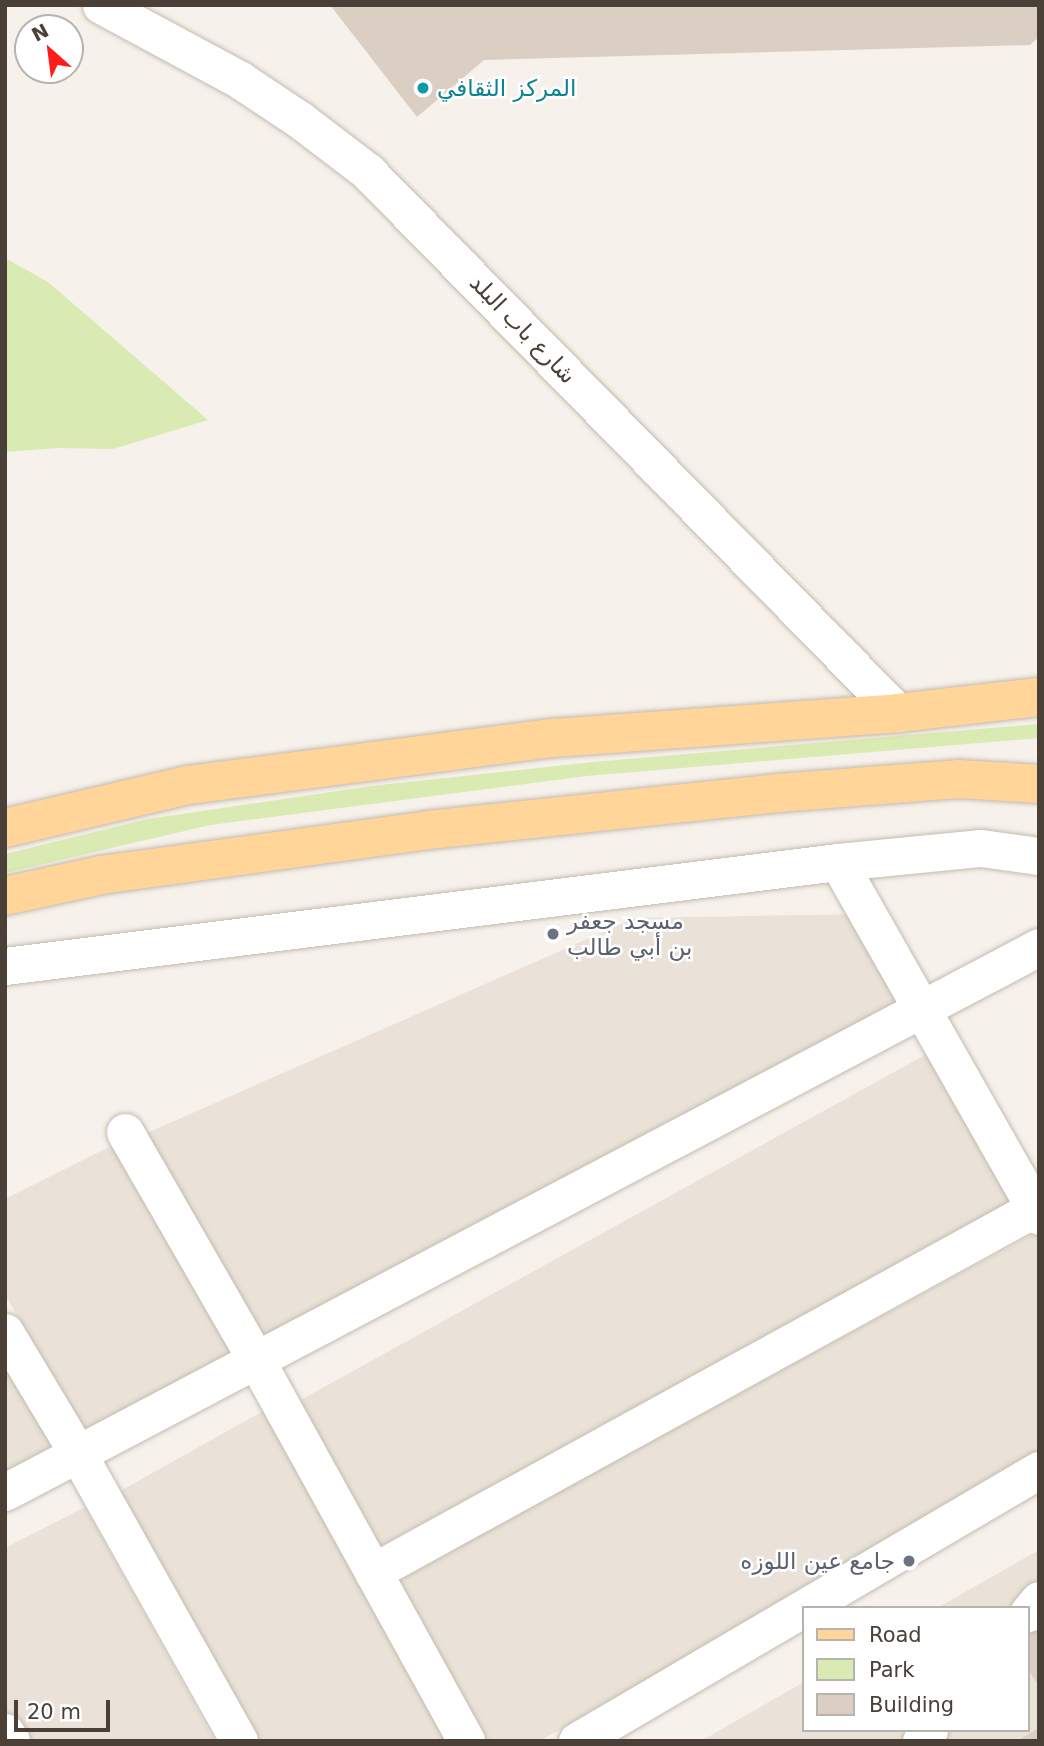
<!DOCTYPE html>
<html>
<head>
<meta charset="utf-8">
<style>
  body { margin:0 }
  #map { position:relative; width:1044px; height:1746px; overflow:hidden; background:#f6f1ea; font-family:"DejaVu Sans",Cairo,sans-serif }
  div>[style] { position:absolute }
  [style*='--x'] { left:calc(var(--x)*1px); top:calc(var(--y)*1px); width:calc(var(--w)*1px); rotate:calc(var(--a)*1deg) }
  .residential>* { inset:0; background:#eae2d8 }
  .green>* { inset:0; background:#d9eab2 }
  .building>* { inset:0; background:#dbcec2 }
  .roads { filter:drop-shadow(0 0 2px #c5baaf) drop-shadow(0 0 2px #c5baaf) }
  .street>* { height:37px; margin:-18.5px; padding:0 18.5px; transform-origin:18.5px; border-radius:18.5px; background:#fff }
  .primary>* { height:38px; margin:-19px; padding:0 19px; transform-origin:19px; border-radius:19px; background:#ffd59a }
  .dots>* { width:19px; height:19px; translate:-50% -50%; box-sizing:border-box; border:4px solid #fff; border-radius:50% }
  span { translate:-50% -50%; white-space:nowrap; text-align:center; line-height:1.15; -webkit-text-stroke:5px #fff; paint-order:stroke }
  .culture-label { font-size:23px; color:#0d838f }
  .left { translate:0 -50%; text-align:left }
  .street-label { font-size:23px; color:#4a4038 }
  .worship-label { font-size:23px; color:#5b616d }
  .right { translate:-100% -50%; text-align:right }
  .frame { position:absolute; inset:0; border:7px solid #4a4038; pointer-events:none }
  .legend { position:absolute; left:802px; top:1606px; width:228px; height:126px; box-sizing:border-box; background:#fff; border:2px solid #b7b3af; margin:0; padding:9px 12px; list-style:none; font-size:21px; color:#4a4038 }
  .legend li { display:flex; align-items:center; gap:14px; height:35px }
  .legend b { width:35px; border:2px solid #b7b3af }
  .north { position:absolute; left:14px; top:14px; width:70px; height:70px; box-sizing:border-box; background:#fff; border:2px solid #b7b3af; border-radius:50%; rotate:332deg; font-size:19px; font-weight:700; line-height:28px; text-align:center; color:#4a4038 }
  .north::after { content:''; display:block; margin:auto; width:24px; height:32px; background:#ff1c18; clip-path:polygon(50% 0,100% 100%,50% 72%,0 100%) }
  .scale { position:absolute; left:14px; top:1700px; width:96px; height:32px; box-sizing:border-box; border:4px solid #4a4038; border-top:0; padding-left:9px; font-size:21px; line-height:24px; white-space:nowrap; color:#4a4038; -webkit-text-stroke:5px #fff; paint-order:stroke }
</style>
</head>
<body>
<div id="map">
  <div class="residential">
    <i style="clip-path:polygon(865px 914px,930px 1015px,273px 1360px,147px 1133px,635px 918px)"></i>
    <i style="clip-path:polygon(943px 1045px,1028px 1195px,377px 1548px,297px 1402px)"></i>
    <i style="clip-path:polygon(111px 1146px,246px 1374px,94px 1455px,5px 1294px,5px 1199px)"></i>
    <i style="clip-path:polygon(1039px 1231px,1039px 1470px,539px 1741px,486px 1741px,395px 1580px)"></i>
    <i style="clip-path:polygon(5px 1362px,73px 1472px,5px 1508px)"></i>
    <i style="clip-path:polygon(265px 1410px,449px 1741px,254px 1741px,115px 1494px)"></i>
    <i style="clip-path:polygon(85px 1507px,215px 1741px,17px 1741px,5px 1722px,5px 1548px)"></i>
    <i style="clip-path:polygon(1039px 1550px,1039px 1741px,701px 1741px,804px 1682px,804px 1730px,1028px 1730px,1028px 1608px,937px 1608px)"></i>
  </div>
  <div class="green">
    <i style="clip-path:polygon(5px 258px,48px 282px,208px 420px,113px 449px,58px 448px,5px 452px)"></i>
    <i style="clip-path:polygon(1039px 724px,1039px 738px,586px 776px,210px 825px,5px 873px,5px 854px,148px 819px,372px 786px,593px 762px)"></i>
  </div>
  <div class="building">
    <i style="clip-path:polygon(330px 5px,1039px 5px,1039px 37px,1030px 45px,484px 60px,417px 117px)"></i>
    <i style="clip-path:polygon(1039px 1624px,1039px 1686px,1028px 1669px,1028px 1636px)"></i>
    <i style="clip-path:polygon(1039px 1728px,1039px 1741px,1017px 1741px)"></i>
  </div>
  <div class="roads">
    <div class="street">
      <i style="--x:101;--y:5;--w:158;--a:28.3"></i>
      <i style="--x:240;--y:80;--w:72;--a:33.7"></i>
      <i style="--x:300;--y:120;--w:84;--a:37.3"></i>
      <i style="--x:367;--y:171;--w:759;--a:45.59"></i>
      <i style="--x:838;--y:862;--w:407;--a:60.4"></i>
      <i style="--x:5;--y:966;--w:839;--a:-7.12"></i>
      <i style="--x:838;--y:862;--w:144;--a:-5.6"></i>
      <i style="--x:981;--y:848;--w:59;--a:7.9"></i>
      <i style="--x:125;--y:1132;--w:263;--a:60.1"></i>
      <i style="--x:256;--y:1360;--w:435;--a:61.1"></i>
      <i style="--x:5;--y:1332;--w:142;--a:59.1"></i>
      <i style="--x:78;--y:1454;--w:329;--a:60.7"></i>
      <i style="--x:5;--y:1492;--w:1169;--a:-27.79"></i>
      <i style="--x:373;--y:1572;--w:760;--a:-28.79"></i>
      <i style="--x:1028;--y:1613;--w:17;--a:-50"></i>
      <i style="--x:5;--y:1732;--w:11;--a:56"></i>
      <i style="--x:577;--y:1741;--w:536;--a:-30.4"></i>
      <i style="--x:921;--y:1741;--w:14;--a:-54"></i>
    </div>
    <div class="primary">
      <i style="--x:5;--y:828;--w:189;--a:-13.2"></i>
      <i style="--x:189;--y:785;--w:367;--a:-7.4"></i>
      <i style="--x:553;--y:738;--w:346;--a:-4.1"></i>
      <i style="--x:898;--y:713;--w:142;--a:-6.5"></i>
      <i style="--x:5;--y:896;--w:98;--a:-12.3"></i>
      <i style="--x:101;--y:875;--w:330;--a:-7.8"></i>
      <i style="--x:428;--y:830;--w:352;--a:-6"></i>
      <i style="--x:778;--y:793;--w:182;--a:-4.4"></i>
      <i style="--x:959;--y:779;--w:80;--a:3.6"></i>
    </div>
  </div>
  <div class="dots">
    <i style="left:423px;top:88px;background:#0f9aa8"></i>
    <i style="left:553px;top:934px;background:#6b7280"></i>
    <i style="left:909px;top:1561px;background:#6b7280"></i>
  </div>
  <div class="culture-label">
    <span class="left" style="left:437px;top:88px">المركز الثقافي</span>
  </div>
  <div class="street-label">
    <span style="left:523px;top:329px;rotate:46deg">شارع باب البلد</span>
  </div>
  <div class="worship-label">
    <span class="left" style="left:567px;top:934px">مسجد جعفر<br>بن أبي طالب</span>
    <span class="right" style="left:895px;top:1561px">جامع عين اللوزه</span>
  </div>
  <div class="frame"></div>
  <ul class="legend">
  <li><b style="height:9px;background:#ffd59a"></b>Road</li>
  <li><b style="height:19px;background:#d9eab2"></b>Park</li>
  <li><b style="height:19px;background:#dbcec2"></b>Building</li>
  </ul>
  <div class="north">N</div>
  <div class="scale">20 m</div>
</div>
</body>
</html>
